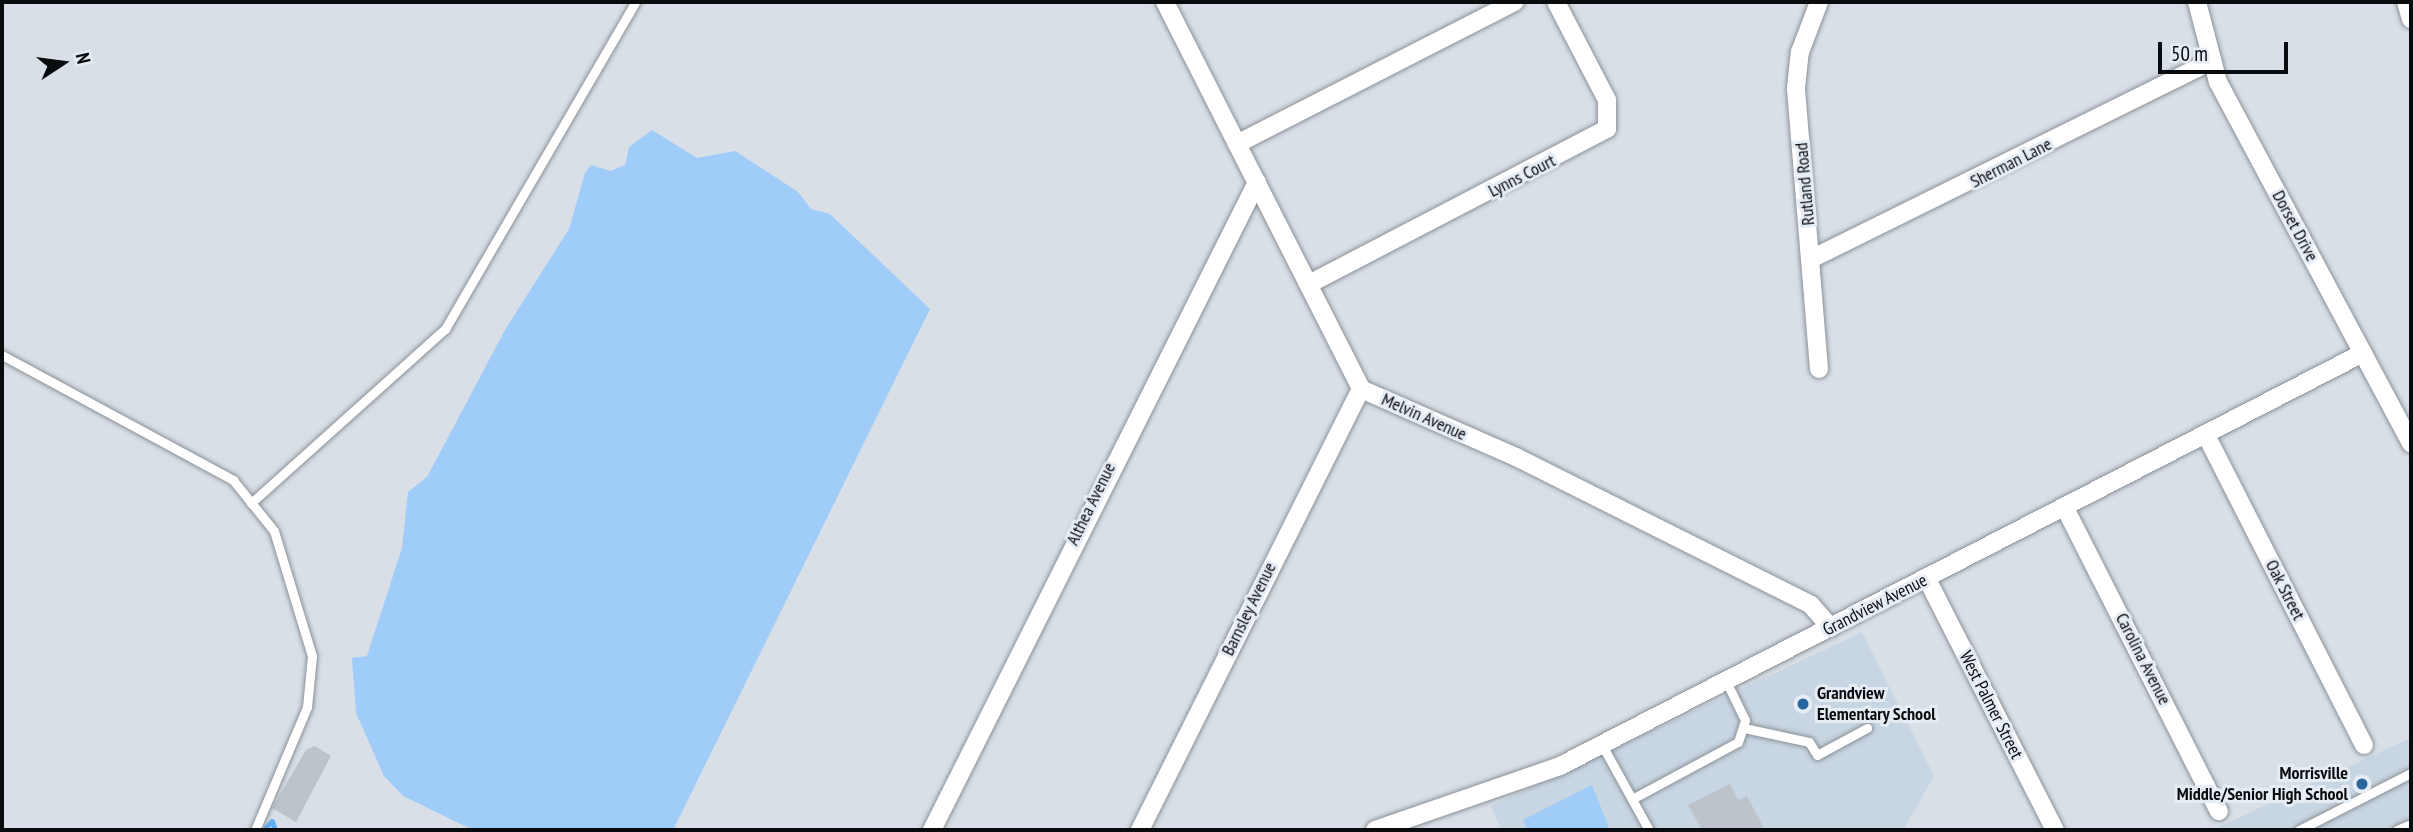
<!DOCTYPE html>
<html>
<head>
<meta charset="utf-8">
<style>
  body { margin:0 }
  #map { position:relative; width:2413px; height:832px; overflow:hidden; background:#d8dfe6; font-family:"PT Sans Narrow",sans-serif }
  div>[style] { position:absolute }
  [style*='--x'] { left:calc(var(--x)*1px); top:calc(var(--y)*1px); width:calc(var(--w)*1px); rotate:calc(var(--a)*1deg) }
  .built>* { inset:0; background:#c8d5e2 }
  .green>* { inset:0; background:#9fccf8 }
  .stream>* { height:5px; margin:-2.5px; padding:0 2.5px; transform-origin:2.5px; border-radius:2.5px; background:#63aef4 }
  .building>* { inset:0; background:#bcc3ca }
  .roads { filter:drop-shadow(0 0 2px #8a9197) drop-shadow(0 0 2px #8a9197) }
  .service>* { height:9px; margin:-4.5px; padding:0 4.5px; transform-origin:4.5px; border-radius:4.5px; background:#fff }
  .minor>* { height:18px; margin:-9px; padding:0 9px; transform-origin:9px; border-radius:9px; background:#fff }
  .dots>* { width:19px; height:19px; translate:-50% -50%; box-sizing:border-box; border:4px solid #e5ecf4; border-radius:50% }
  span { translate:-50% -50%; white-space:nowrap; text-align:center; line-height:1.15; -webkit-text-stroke:6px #e5ecf4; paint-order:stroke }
  .street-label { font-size:18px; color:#090c0e }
  .poi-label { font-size:18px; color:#090c0e; font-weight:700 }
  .left { translate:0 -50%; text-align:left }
  .right { translate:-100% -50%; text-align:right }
  .frame { position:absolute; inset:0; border:4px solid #090c0e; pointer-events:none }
  .north { position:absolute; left:28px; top:28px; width:70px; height:70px; -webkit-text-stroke:5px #e5ecf4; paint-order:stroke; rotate:77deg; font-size:19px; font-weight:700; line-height:28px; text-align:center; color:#090c0e }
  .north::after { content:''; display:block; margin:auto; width:24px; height:32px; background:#090c0e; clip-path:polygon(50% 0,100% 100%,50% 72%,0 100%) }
  .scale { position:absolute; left:2158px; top:42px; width:130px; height:32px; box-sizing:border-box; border:4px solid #090c0e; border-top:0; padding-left:9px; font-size:21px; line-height:24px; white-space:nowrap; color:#090c0e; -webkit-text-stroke:5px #e5ecf4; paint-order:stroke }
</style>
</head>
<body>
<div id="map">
  <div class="built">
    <i style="clip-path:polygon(1862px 632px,1934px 776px,1903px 830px,1501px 830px,1491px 806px)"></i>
    <i style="clip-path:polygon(2411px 738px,2411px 830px,2212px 830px)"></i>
  </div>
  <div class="green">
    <i style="clip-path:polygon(652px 130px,697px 158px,735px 151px,798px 192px,811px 209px,830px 214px,930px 309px,673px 830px,473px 830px,403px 796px,384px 776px,356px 713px,352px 658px,367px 656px,402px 548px,408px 492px,427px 477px,505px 330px,569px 229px,585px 173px,591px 165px,611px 171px,625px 165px,629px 147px)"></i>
    <i style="clip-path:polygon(1592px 785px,1610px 830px,1527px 830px,1523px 820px)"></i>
  </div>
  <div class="stream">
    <i style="--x:266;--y:827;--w:8;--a:-45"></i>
    <i style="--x:272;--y:821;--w:9;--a:72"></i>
  </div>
  <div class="building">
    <i style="clip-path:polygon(315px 746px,331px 756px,296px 822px,272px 808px,306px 750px)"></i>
    <i style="clip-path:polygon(1730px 784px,1738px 800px,1747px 796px,1765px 830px,1702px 830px,1688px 805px)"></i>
  </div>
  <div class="roads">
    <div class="service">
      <i style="--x:2;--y:355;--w:263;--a:28.4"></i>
      <i style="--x:233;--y:480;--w:65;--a:51.2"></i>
      <i style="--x:274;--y:531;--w:131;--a:73.1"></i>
      <i style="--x:312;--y:656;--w:51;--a:95.6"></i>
      <i style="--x:307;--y:707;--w:134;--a:112.9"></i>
      <i style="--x:251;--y:503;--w:261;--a:-41.9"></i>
      <i style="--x:445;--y:329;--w:378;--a:-59.8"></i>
      <i style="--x:1744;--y:728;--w:66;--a:12.2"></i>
      <i style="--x:1809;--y:742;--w:15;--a:58"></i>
      <i style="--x:1817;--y:755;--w:57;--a:-28.4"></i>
      <i style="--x:1602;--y:745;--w:97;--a:61.1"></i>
      <i style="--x:1632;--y:799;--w:120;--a:-28.3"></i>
      <i style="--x:1738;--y:742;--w:23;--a:-72"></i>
      <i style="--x:1745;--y:720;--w:43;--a:-116"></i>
      <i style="--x:2299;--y:830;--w:126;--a:-27"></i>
      <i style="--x:2397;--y:830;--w:15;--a:-23"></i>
    </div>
    <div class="minor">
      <i style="--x:1165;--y:2;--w:434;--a:63.1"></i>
      <i style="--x:1361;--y:389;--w:169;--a:23.7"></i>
      <i style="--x:1516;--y:457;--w:330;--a:26.6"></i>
      <i style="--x:1811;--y:605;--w:30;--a:49"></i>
      <i style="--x:2197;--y:2;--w:83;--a:75.3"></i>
      <i style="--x:2218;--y:82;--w:410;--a:61.9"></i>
      <i style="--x:2406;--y:2;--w:18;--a:74"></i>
      <i style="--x:1237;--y:144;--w:312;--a:-27.1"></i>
      <i style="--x:1811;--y:259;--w:444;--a:-26.3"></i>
      <i style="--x:1309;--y:284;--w:336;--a:-27.5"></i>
      <i style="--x:1607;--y:129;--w:29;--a:-90"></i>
      <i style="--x:1607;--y:100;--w:110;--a:-117.5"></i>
      <i style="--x:1819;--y:369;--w:282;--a:-94.7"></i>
      <i style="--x:1796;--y:88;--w:36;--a:-84"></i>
      <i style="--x:1800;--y:52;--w:53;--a:-69.2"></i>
      <i style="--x:2206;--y:435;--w:348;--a:63"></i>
      <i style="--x:2065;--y:508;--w:340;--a:63.1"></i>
      <i style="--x:1927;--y:579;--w:282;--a:63"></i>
      <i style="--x:932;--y:830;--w:725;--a:-63.36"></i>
      <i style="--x:1140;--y:830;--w:493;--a:-63.4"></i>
      <i style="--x:1375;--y:830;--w:196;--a:-19.1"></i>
      <i style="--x:1560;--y:766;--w:903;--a:-27.22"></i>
    </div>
  </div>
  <div class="dots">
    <i style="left:1803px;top:704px;background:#28679e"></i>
    <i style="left:2362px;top:784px;background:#28679e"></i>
  </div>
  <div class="street-label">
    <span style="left:2011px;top:163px;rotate:-27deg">Sherman Lane</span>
    <span style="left:1522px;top:176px;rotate:-27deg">Lynns Court</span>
    <span style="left:1805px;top:184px;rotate:-95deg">Rutland Road</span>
    <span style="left:2295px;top:226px;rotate:62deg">Dorset Drive</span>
    <span style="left:1424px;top:417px;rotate:24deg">Melvin Avenue</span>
    <span style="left:1091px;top:504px;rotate:-64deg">Althea Avenue</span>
    <span style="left:2285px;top:590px;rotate:63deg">Oak Street</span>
    <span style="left:1875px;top:605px;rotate:-27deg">Grandview Avenue</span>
    <span style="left:1249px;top:609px;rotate:-64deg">Barnsley Avenue</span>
    <span style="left:2143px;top:659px;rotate:63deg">Carolina Avenue</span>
    <span style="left:1991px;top:705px;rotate:63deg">West Palmer Street</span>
  </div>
  <div class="poi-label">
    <span class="left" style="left:1817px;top:704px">Grandview<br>Elementary School</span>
    <span class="right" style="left:2348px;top:784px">Morrisville<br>Middle/Senior High School</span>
  </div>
  <div class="frame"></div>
  <div class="north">N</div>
  <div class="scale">50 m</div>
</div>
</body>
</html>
